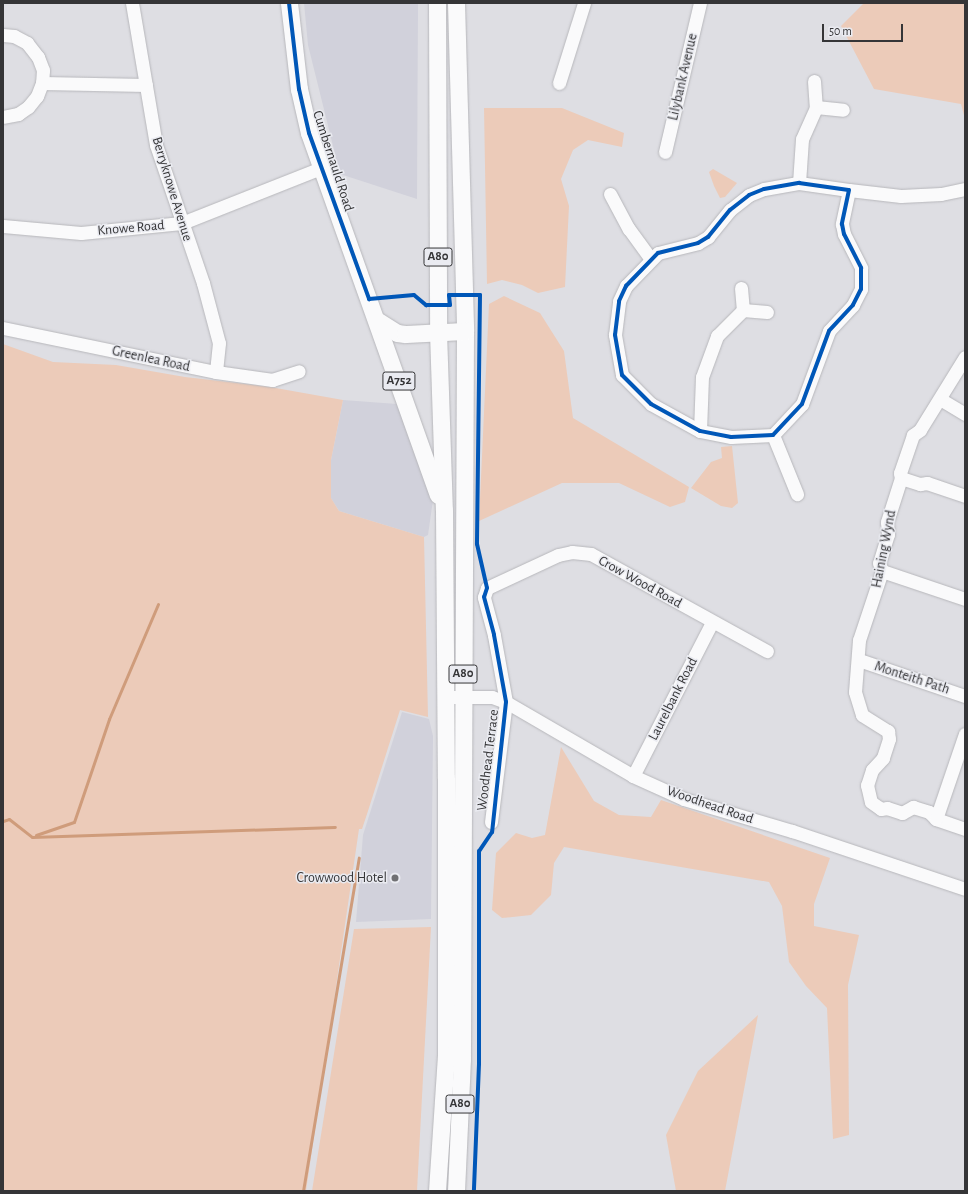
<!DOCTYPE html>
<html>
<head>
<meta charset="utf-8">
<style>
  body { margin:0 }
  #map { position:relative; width:968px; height:1194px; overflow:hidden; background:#dedee3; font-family:"Alegreya Sans",sans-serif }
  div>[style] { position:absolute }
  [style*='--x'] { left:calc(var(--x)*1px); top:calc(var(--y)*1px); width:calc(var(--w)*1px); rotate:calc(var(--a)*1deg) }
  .built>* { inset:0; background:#d1d1db }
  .green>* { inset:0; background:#eccbb9 }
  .stream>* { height:3px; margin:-1.5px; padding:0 1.5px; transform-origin:1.5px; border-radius:1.5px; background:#cf9c7b }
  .roads { filter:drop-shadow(0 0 1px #b7b7bb) drop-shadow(0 0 1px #b7b7bb) }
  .minor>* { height:13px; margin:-6.5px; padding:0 6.5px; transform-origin:6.5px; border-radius:6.5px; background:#fafafb }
  .major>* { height:17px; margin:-8.5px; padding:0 8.5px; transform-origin:8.5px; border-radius:8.5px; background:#fafafb }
  .cycleway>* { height:4px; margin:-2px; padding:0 2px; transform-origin:2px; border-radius:2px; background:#0057b8 }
  .dots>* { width:11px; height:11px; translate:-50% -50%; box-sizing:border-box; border:2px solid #eaebf1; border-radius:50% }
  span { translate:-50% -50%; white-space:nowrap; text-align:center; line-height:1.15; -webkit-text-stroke:3px #eaebf1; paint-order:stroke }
  .shield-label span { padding:1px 3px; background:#eaebf1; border:1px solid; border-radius:3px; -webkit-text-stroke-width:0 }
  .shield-label { font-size:13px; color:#353537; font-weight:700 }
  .street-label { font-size:14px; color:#353537 }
  .poi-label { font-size:14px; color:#353537 }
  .right { translate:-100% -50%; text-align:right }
  .frame { position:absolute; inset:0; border:4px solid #353537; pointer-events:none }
  .scale { position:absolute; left:822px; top:24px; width:81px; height:18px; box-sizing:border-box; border:2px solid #353537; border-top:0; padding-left:5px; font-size:12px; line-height:14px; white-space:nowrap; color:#353537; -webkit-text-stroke:3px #eaebf1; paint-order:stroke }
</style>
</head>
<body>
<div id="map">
  <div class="built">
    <i style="clip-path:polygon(304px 3px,418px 3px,417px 199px,340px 174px,308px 45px)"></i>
    <i style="clip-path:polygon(343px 400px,397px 404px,433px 500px,428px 535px,424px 537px,339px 511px,331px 498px,331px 460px)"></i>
    <i style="clip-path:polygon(402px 712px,429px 719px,433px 736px,431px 919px,356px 922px,363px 835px)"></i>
  </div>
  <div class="green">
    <i style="clip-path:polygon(864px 3px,965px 3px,965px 119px,961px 104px,874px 89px,841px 26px)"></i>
    <i style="clip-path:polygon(484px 108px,562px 108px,624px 133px,622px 147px,588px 140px,573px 150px,561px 179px,569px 206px,565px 287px,538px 293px,522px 285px,502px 280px,487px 284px)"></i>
    <i style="clip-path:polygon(713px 169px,737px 183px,725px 197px,720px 198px,714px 186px,709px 172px)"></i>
    <i style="clip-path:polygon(504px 296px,540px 313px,564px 351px,573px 418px,689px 487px,685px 502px,670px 507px,619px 483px,562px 483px,479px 521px,489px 304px)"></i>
    <i style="clip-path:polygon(3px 344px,53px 362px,116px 365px,185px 377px,270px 387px,343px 400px,331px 460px,331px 498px,339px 511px,424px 537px,428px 717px,400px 710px,368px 811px,362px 829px,359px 829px,306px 1191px,3px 1191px)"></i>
    <i style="clip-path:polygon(732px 446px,738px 503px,732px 508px,721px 506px,691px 488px,711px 462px,722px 458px,721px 447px)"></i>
    <i style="clip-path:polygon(561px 747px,594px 801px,619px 815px,651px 817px,661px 800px,830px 858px,814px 904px,814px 926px,859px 935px,848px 985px,849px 1135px,833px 1139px,827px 1008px,806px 986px,789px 962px,782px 906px,769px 882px,564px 847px,554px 863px,551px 895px,531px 915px,502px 918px,492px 910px,496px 853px,516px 833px,532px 838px,545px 835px)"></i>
    <i style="clip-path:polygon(431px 927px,417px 1191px,312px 1191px,354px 929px)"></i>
    <i style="clip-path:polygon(758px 1015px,725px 1191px,676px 1191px,666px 1135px,698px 1071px)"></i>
  </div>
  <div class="stream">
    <i style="--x:3;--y:821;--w:6;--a:-18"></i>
    <i style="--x:9;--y:819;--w:29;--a:38"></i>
    <i style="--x:32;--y:837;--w:303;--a:-1.9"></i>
    <i style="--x:36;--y:835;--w:40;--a:-18.9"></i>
    <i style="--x:74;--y:822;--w:109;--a:-71.2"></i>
    <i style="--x:109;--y:719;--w:125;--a:-66.9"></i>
    <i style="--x:303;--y:1191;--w:338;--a:-80.5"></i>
  </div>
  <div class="roads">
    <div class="minor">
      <i style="--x:132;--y:3;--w:144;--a:80.4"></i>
      <i style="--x:156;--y:145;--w:146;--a:71.2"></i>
      <i style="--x:203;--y:283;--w:62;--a:75.1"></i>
      <i style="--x:219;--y:343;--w:29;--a:96"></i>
      <i style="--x:3;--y:35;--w:11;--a:5"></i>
      <i style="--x:14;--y:36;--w:15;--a:28"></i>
      <i style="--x:27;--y:43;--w:18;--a:52"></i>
      <i style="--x:38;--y:57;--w:14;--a:69"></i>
      <i style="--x:43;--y:70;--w:13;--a:94"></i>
      <i style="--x:42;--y:83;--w:14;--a:111"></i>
      <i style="--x:37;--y:96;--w:14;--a:129"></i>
      <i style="--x:28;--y:107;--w:12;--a:145"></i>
      <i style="--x:18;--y:114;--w:15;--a:169"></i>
      <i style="--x:814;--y:81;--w:26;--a:86"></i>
      <i style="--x:42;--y:83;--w:104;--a:1.1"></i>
      <i style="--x:559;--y:83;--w:84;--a:-72.6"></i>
      <i style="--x:665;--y:152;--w:153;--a:-76.8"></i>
      <i style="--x:799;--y:183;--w:50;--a:8"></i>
      <i style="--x:849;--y:190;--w:35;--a:102"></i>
      <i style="--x:842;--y:224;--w:10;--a:79"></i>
      <i style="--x:844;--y:234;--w:38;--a:63"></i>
      <i style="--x:861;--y:268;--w:21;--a:90"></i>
      <i style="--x:861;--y:289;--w:18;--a:117"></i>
      <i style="--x:853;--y:305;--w:35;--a:133"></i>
      <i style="--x:829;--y:331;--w:78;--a:110.3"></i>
      <i style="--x:802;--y:404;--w:42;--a:133.1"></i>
      <i style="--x:773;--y:435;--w:42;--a:177.3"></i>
      <i style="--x:731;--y:437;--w:32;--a:-169"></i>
      <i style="--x:700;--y:431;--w:56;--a:-151.1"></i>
      <i style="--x:651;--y:404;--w:41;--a:-135"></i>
      <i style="--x:622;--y:375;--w:41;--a:-99.9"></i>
      <i style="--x:615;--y:335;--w:34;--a:-83"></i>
      <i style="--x:619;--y:301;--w:17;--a:-65"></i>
      <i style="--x:626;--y:286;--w:46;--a:-45.9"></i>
      <i style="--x:658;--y:253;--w:41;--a:-14"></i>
      <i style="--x:698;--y:243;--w:12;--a:-31"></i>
      <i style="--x:708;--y:237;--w:35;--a:-51"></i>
      <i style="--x:730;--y:210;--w:24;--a:-38"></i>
      <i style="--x:749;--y:195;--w:16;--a:-22"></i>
      <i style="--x:764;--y:189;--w:36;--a:-10"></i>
      <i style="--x:799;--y:183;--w:44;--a:-86.1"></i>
      <i style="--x:802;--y:139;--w:35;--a:-66"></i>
      <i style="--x:816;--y:107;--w:27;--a:6"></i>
      <i style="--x:849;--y:190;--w:52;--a:6.6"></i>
      <i style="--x:901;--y:196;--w:40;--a:-2.9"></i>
      <i style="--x:941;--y:194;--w:25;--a:-12"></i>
      <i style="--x:610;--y:194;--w:40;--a:62"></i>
      <i style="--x:629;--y:229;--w:37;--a:54"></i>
      <i style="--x:3;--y:226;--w:78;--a:5.1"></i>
      <i style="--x:81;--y:233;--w:101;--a:-5.7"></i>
      <i style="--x:182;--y:223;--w:149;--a:-21.6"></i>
      <i style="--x:741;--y:288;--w:22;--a:85"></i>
      <i style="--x:3;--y:328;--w:217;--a:11.7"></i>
      <i style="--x:216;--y:372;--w:57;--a:8.1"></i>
      <i style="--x:272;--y:380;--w:28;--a:-18"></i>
      <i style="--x:965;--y:357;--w:86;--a:121.7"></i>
      <i style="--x:920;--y:430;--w:9;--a:144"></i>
      <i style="--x:913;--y:435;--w:40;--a:108.9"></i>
      <i style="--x:900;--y:473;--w:5;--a:79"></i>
      <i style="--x:901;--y:478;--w:46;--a:107.7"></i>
      <i style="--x:887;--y:522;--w:12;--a:85"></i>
      <i style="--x:888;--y:534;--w:30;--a:107"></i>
      <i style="--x:879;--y:563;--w:9;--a:69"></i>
      <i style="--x:882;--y:571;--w:73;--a:108.4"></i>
      <i style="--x:859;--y:640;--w:52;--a:94.4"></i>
      <i style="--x:855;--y:692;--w:24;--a:73"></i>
      <i style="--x:862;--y:715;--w:31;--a:32"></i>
      <i style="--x:888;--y:731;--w:8;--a:83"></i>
      <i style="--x:889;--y:739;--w:20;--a:108"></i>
      <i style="--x:883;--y:758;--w:16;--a:133"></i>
      <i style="--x:872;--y:770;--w:16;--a:108"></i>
      <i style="--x:867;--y:785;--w:17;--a:77"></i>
      <i style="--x:871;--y:802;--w:12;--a:35"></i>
      <i style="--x:881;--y:809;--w:6;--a:-9"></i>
      <i style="--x:887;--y:808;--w:16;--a:18"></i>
      <i style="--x:902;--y:813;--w:13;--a:-29"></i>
      <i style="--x:913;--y:807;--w:17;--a:17"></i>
      <i style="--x:929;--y:812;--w:10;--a:45"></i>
      <i style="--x:936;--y:819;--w:31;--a:19"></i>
      <i style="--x:940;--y:399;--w:29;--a:31"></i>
      <i style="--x:700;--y:431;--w:54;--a:-87.9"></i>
      <i style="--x:702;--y:377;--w:44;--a:-69.9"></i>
      <i style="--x:717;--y:336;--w:37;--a:-45"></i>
      <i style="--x:743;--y:310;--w:24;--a:5"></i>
      <i style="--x:773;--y:435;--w:64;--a:67.9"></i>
      <i style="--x:901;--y:478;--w:20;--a:18"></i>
      <i style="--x:920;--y:484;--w:7;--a:-8"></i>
      <i style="--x:927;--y:483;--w:40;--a:18.9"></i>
      <i style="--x:882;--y:571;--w:88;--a:18.6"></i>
      <i style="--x:859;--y:660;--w:112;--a:18.8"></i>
      <i style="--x:444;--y:697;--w:48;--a:0"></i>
      <i style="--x:492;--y:697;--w:15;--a:20"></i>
      <i style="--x:506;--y:702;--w:147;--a:30.2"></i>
      <i style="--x:633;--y:776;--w:56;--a:24.3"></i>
      <i style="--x:684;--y:799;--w:113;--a:16.5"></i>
      <i style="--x:792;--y:831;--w:182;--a:18.5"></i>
      <i style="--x:633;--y:776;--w:173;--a:-62.8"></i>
      <i style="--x:936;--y:819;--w:90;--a:-71.2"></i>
      <i style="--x:491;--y:822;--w:121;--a:-82.9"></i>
      <i style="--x:506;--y:702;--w:68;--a:-100.2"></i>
      <i style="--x:494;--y:635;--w:39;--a:-105"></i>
      <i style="--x:484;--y:597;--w:9;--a:-72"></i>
      <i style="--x:487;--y:588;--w:78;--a:-24.9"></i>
      <i style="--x:558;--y:555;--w:14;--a:-12"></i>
      <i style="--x:572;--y:552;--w:19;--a:6"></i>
      <i style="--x:591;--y:554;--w:201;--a:28.9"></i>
    </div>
    <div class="major">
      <i style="--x:289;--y:3;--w:87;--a:83.4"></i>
      <i style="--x:299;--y:89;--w:45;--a:77.2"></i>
      <i style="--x:309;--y:133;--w:384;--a:70.4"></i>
      <i style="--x:437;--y:3;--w:329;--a:89.8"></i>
      <i style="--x:438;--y:332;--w:178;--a:88.1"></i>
      <i style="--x:444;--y:510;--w:268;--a:89.6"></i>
      <i style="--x:446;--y:778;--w:277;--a:90"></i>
      <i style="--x:446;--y:1055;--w:136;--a:93.8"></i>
      <i style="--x:456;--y:3;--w:328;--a:88.4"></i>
      <i style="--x:465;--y:331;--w:728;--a:90.24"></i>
      <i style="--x:462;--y:1059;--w:132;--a:92.6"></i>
      <i style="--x:378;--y:321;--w:22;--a:32"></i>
      <i style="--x:397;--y:333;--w:8;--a:7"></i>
      <i style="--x:405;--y:334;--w:60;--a:-2.9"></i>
    </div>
  </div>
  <div class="cycleway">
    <i style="--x:289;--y:3;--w:87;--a:83.4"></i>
    <i style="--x:299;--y:89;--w:45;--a:77.2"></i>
    <i style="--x:309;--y:133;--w:177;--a:70.1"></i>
    <i style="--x:369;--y:299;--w:45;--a:-5.1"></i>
    <i style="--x:414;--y:295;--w:16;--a:40"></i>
    <i style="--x:426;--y:305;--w:24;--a:0"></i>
    <i style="--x:450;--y:305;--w:10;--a:-96"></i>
    <i style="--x:449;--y:295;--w:31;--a:0"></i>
    <i style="--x:480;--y:295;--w:249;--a:90.7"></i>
    <i style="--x:477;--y:544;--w:45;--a:77.2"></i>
    <i style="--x:487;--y:588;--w:9;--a:108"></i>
    <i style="--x:484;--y:597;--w:39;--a:75"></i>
    <i style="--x:494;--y:635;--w:68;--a:79.8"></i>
    <i style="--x:506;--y:702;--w:131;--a:96.1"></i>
    <i style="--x:492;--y:832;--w:23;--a:124"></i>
    <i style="--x:479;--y:851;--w:213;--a:90"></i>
    <i style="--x:479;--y:1064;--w:127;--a:92.3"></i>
    <i style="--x:799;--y:183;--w:50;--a:8"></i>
    <i style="--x:849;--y:190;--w:35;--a:102"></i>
    <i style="--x:842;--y:224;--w:10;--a:79"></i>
    <i style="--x:844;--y:234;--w:38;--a:63"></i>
    <i style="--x:861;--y:268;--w:21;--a:90"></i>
    <i style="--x:861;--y:289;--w:18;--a:117"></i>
    <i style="--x:853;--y:305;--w:35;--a:133"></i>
    <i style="--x:829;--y:331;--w:78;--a:110.3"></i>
    <i style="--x:802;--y:404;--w:42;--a:133.1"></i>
    <i style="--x:773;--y:435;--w:42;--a:177.3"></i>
    <i style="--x:731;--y:437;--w:32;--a:-169"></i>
    <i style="--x:700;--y:431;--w:56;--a:-151.1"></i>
    <i style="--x:651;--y:404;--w:41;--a:-135"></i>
    <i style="--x:622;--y:375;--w:41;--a:-99.9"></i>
    <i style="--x:615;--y:335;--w:34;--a:-83"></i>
    <i style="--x:619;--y:301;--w:17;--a:-65"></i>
    <i style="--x:626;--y:286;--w:46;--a:-45.9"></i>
    <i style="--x:658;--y:253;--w:41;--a:-14"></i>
    <i style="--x:698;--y:243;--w:12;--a:-31"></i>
    <i style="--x:708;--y:237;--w:35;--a:-51"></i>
    <i style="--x:730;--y:210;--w:24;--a:-38"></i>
    <i style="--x:749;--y:195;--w:16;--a:-22"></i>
    <i style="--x:764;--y:189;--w:36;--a:-10"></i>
  </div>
  <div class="dots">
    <i style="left:395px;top:878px;background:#707073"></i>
  </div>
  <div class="shield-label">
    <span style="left:438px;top:257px">A80</span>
    <span style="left:399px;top:381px">A752</span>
    <span style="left:463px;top:674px">A80</span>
    <span style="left:460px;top:1104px">A80</span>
  </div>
  <div class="street-label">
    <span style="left:683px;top:77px;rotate:-77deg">Lilybank Avenue</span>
    <span style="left:333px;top:161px;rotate:72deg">Cumbernauld Road</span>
    <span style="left:172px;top:189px;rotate:73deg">Berryknowe Avenue</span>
    <span style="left:131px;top:228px;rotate:-5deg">Knowe Road</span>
    <span style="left:151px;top:359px;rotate:12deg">Greenlea Road</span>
    <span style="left:884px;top:549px;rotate:-79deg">Haining Wynd</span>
    <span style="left:640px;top:582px;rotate:29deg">Crow Wood Road</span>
    <span style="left:912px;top:678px;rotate:18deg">Monteith Path</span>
    <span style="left:673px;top:699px;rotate:-63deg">Laurelbank Road</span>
    <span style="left:488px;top:760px;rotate:-83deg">Woodhead Terrace</span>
    <span style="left:710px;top:805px;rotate:19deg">Woodhead Road</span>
  </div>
  <div class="poi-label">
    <span class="right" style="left:387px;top:878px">Crowwood Hotel</span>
  </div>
  <div class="frame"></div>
  <div class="scale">50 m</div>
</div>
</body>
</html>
